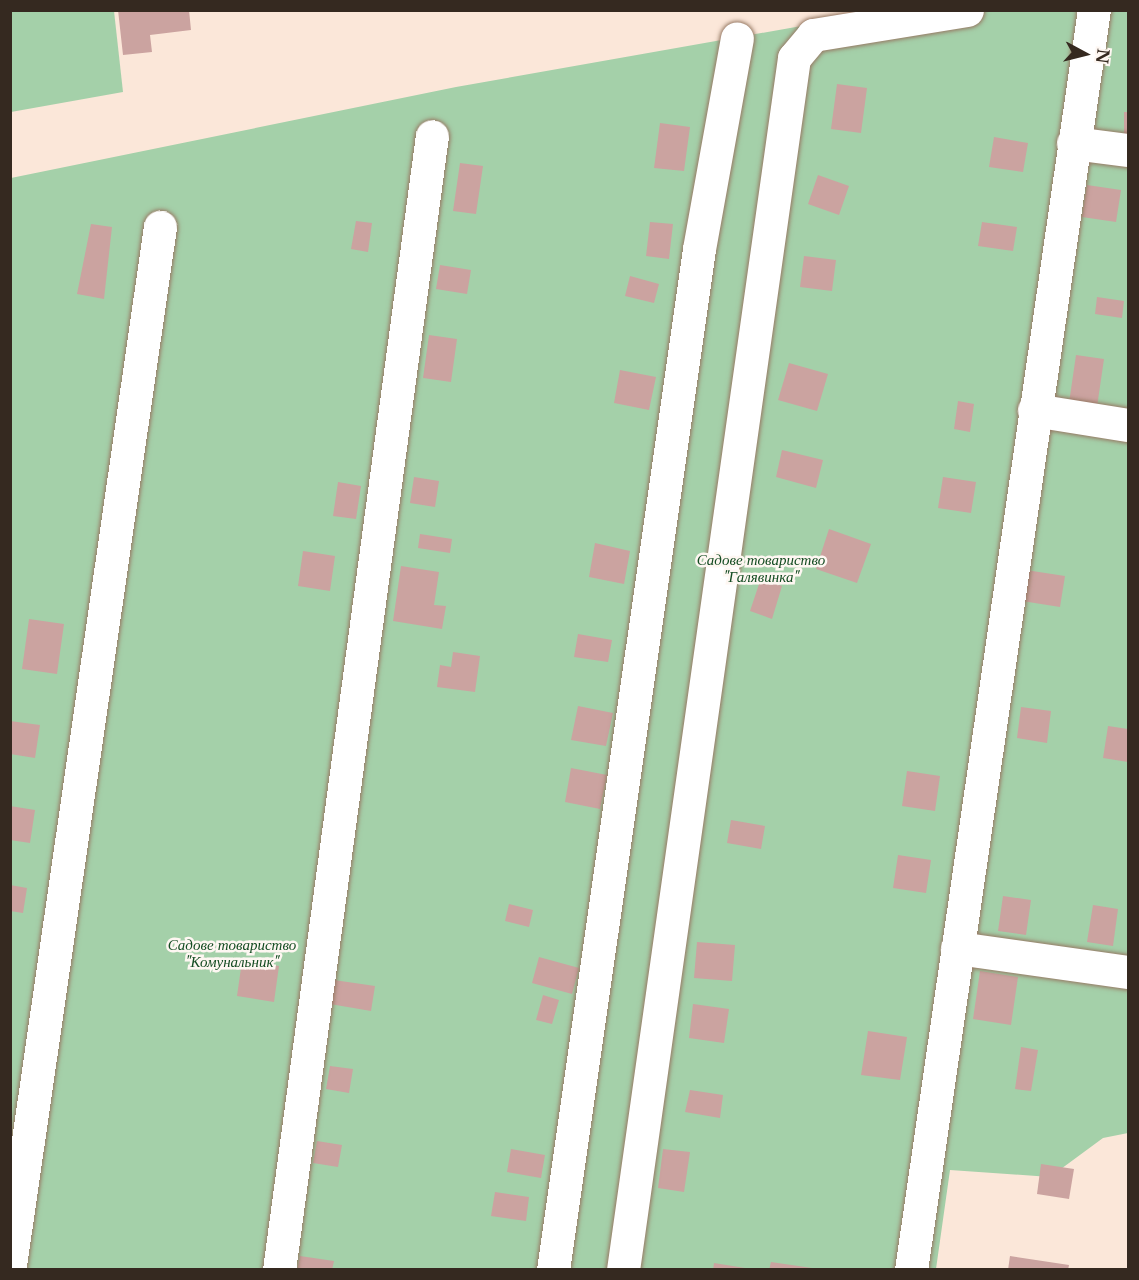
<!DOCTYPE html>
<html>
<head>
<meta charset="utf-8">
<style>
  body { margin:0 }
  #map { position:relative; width:1139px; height:1280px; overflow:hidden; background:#fbe7d9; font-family:"Libre Baskerville",serif }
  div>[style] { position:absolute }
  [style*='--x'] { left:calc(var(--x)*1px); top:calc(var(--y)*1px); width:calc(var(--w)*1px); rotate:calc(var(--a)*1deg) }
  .green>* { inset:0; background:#a4d0a9 }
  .building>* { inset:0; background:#cba3a0 }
  .roads { filter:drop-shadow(0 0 2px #977a65) drop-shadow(0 0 2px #977a65) }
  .minor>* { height:33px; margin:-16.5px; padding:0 16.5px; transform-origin:16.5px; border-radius:16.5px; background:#fff }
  span { translate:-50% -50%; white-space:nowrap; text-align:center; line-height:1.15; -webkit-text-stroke:5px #fef7f2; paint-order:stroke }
  .park-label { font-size:15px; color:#144c22; font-style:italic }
  .frame { position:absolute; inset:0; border:12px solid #352920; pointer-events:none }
  .north { position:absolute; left:1055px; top:24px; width:60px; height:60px; -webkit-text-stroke:4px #fef7f2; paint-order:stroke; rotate:97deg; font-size:16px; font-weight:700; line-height:24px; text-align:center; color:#352920 }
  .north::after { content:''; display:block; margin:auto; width:21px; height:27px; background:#352920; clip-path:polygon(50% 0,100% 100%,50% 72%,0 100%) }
</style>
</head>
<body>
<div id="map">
  <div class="green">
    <i style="clip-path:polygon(11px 10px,114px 11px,123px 92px,11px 112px)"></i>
    <i style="clip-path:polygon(886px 11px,1128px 11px,1128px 1133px,1103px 1138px,1050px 1177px,950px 1170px,936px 1269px,11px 1270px,11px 178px,456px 87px)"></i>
  </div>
  <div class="building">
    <i style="clip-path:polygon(118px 10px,189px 10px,191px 30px,150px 35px,152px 52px,123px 55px)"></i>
    <i style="clip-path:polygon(837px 84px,867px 88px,861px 133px,831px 129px)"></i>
    <i style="clip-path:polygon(1124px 112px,1128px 112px,1128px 138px,1124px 138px)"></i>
    <i style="clip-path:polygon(660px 123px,690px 127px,684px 171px,654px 168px)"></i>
    <i style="clip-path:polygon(994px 137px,1028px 143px,1023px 172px,989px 167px)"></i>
    <i style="clip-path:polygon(460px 163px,483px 166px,476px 214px,453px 211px)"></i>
    <i style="clip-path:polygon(818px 175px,849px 186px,839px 215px,808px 204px)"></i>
    <i style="clip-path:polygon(1087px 185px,1121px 190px,1116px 222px,1082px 217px)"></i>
    <i style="clip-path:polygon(356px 221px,372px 223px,368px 252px,351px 249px)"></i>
    <i style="clip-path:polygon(650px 222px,673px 224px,669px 259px,646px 256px)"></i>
    <i style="clip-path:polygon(982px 222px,1017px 227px,1013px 251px,978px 246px)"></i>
    <i style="clip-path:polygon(91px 224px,112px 227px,104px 299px,77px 294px)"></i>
    <i style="clip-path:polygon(804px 256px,836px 260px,832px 291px,800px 287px)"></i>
    <i style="clip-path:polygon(440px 265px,471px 270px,467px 294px,436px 289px)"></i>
    <i style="clip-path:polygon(630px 276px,659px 284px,654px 303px,625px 296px)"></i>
    <i style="clip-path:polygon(1097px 297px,1124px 301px,1122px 318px,1095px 314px)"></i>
    <i style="clip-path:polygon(429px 335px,457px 339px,451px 382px,423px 378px)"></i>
    <i style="clip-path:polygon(1076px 355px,1104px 359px,1097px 407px,1069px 403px)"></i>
    <i style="clip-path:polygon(789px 363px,828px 374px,817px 411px,778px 400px)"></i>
    <i style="clip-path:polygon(620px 370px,656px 377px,649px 410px,614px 403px)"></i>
    <i style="clip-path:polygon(958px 401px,974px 404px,970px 432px,954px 429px)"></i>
    <i style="clip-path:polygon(782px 450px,823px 460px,816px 488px,776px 477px)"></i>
    <i style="clip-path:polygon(414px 477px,439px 481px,435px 507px,410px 503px)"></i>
    <i style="clip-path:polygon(943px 477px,976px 482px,971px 513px,938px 508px)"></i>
    <i style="clip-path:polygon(338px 482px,361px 486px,356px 519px,333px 516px)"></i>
    <i style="clip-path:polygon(829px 529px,871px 544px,857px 583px,816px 569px)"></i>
    <i style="clip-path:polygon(420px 534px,452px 539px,450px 553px,418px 548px)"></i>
    <i style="clip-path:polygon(595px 543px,630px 551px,624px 584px,589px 577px)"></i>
    <i style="clip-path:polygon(303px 551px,335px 556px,330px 591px,298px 586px)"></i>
    <i style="clip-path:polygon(401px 566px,439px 572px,434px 605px,446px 606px,442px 629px,393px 621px)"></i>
    <i style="clip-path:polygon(1026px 570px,1065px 576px,1060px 607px,1022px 601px)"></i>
    <i style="clip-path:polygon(761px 578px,782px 586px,772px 619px,750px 611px)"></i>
    <i style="clip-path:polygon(29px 619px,64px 624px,57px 674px,22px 669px)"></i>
    <i style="clip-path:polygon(578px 634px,612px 640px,608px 662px,574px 657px)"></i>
    <i style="clip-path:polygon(453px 652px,480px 656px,475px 692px,437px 687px,440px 665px,451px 667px)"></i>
    <i style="clip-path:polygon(578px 706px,613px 713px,606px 746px,571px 740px)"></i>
    <i style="clip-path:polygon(1021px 707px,1051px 711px,1047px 743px,1017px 738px)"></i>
    <i style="clip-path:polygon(10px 721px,40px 725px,35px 758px,10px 754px)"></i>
    <i style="clip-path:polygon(1108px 726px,1128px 729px,1128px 762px,1103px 758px)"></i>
    <i style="clip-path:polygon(571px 768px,607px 775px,600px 809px,565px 802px)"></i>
    <i style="clip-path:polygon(907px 771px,940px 776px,935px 811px,902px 806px)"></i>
    <i style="clip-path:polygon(10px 806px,35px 810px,30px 843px,10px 840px)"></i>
    <i style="clip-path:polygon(731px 820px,765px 826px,761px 849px,727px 843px)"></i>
    <i style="clip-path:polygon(898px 855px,931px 860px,926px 893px,893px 888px)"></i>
    <i style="clip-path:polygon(10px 885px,27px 888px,23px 913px,10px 911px)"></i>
    <i style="clip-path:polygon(1003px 896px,1031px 900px,1026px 935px,998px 931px)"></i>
    <i style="clip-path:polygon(509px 904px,533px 910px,529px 927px,505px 921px)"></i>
    <i style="clip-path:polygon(1093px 905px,1118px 909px,1113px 946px,1087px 942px)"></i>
    <i style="clip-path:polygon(697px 942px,735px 945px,732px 981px,694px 978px)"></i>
    <i style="clip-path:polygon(539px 957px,579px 968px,572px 994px,532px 983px)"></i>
    <i style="clip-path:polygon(242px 961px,279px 966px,274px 1002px,237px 996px)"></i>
    <i style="clip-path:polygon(980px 971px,1018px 977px,1011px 1025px,973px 1019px)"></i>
    <i style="clip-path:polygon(334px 980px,375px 986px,371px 1011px,330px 1004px)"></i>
    <i style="clip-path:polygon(543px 995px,559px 1000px,552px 1024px,536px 1020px)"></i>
    <i style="clip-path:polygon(693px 1004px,729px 1009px,724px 1043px,689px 1038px)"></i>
    <i style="clip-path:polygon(868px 1031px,907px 1037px,900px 1080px,861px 1075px)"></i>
    <i style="clip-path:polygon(1021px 1047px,1038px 1050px,1031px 1091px,1015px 1089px)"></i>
    <i style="clip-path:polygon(330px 1066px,353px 1069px,349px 1093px,326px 1089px)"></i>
    <i style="clip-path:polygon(690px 1090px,723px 1095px,720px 1118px,685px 1112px)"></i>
    <i style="clip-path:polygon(317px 1141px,342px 1145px,338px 1167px,313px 1163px)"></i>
    <i style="clip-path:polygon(511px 1149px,545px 1155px,541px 1178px,507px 1172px)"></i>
    <i style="clip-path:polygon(663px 1149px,690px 1152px,684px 1192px,658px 1188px)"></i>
    <i style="clip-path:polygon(1041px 1164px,1074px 1169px,1069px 1199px,1037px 1194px)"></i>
    <i style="clip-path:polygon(495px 1192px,529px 1197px,526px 1221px,491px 1216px)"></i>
    <i style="clip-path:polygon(300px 1256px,334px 1261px,332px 1270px,297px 1270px)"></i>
    <i style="clip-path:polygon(1010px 1256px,1069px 1265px,1068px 1270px,1008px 1270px)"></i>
    <i style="clip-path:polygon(771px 1262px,812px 1268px,812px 1270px,769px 1270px)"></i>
    <i style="clip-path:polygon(714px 1263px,745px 1268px,745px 1270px,713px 1270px)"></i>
  </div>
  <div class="roads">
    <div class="minor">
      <i style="--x:1073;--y:143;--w:55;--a:7.3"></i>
      <i style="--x:1034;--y:410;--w:95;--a:9.1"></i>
      <i style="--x:957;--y:948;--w:173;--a:8"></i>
      <i style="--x:10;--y:1265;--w:1049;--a:-81.78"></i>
      <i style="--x:279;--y:1270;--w:1144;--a:-82.32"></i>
      <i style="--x:553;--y:1270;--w:1031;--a:-81.86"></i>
      <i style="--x:699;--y:249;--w:214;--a:-79.8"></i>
      <i style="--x:623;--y:1270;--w:1224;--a:-81.97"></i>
      <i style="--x:794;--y:58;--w:30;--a:-50"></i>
      <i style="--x:813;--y:35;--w:156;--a:-9.2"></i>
      <i style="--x:911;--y:1270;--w:1273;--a:-81.74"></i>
    </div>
  </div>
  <div class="park-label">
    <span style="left:761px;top:568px">Садове товариство<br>"Галявинка"</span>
    <span style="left:232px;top:953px">Садове товариство<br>"Комунальник"</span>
  </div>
  <div class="frame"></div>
  <div class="north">N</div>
</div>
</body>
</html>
